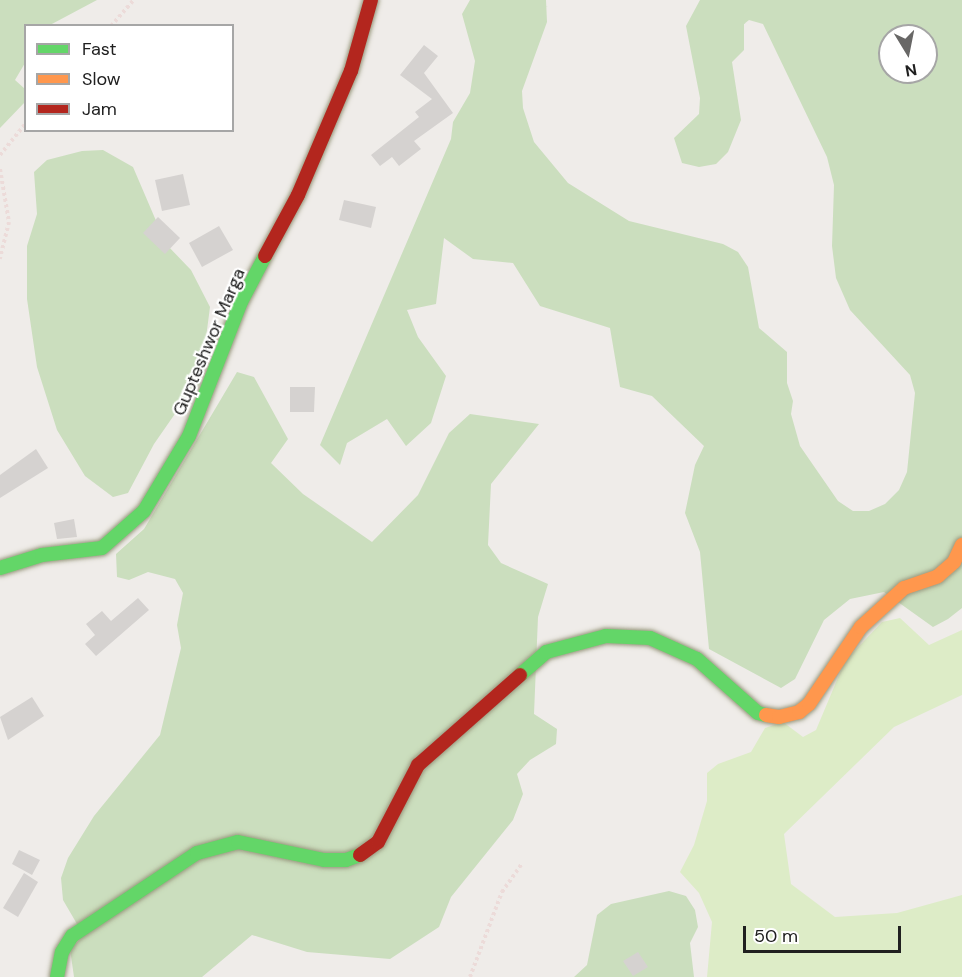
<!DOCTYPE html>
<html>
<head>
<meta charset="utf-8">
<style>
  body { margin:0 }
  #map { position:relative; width:962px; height:977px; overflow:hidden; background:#efece9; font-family:"DM Sans",sans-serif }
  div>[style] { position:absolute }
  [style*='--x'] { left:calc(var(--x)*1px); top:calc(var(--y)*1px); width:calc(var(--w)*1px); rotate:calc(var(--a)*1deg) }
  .grass>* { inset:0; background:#ddecc7 }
  .forest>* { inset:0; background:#cbdebe }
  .building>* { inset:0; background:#d5d2d0 }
  .path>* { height:4px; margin-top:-2px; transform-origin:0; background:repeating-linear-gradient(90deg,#ecdbd9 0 3px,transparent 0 6px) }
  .roads { filter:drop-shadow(0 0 2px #99997f) drop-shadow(0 0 2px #99997f) }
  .fast>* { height:14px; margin:-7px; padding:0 7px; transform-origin:7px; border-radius:7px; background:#63d668 }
  .slow>* { height:14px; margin:-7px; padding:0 7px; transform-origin:7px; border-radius:7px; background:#ff974d }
  .jam>* { height:14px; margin:-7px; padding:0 7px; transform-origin:7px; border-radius:7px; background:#b3261e }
  span { translate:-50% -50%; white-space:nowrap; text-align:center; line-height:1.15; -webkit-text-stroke:4.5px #fff; paint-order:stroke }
  .street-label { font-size:18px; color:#202020 }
  .legend { position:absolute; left:24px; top:24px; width:210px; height:108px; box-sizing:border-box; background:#fff; border:2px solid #a6a6a6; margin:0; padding:8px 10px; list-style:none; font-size:18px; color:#202020 }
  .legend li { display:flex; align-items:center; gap:12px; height:30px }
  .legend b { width:30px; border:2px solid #a6a6a6 }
  .north { position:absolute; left:878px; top:24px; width:60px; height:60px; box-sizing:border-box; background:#fff; border:2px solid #a6a6a6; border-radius:50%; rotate:170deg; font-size:16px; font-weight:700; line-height:24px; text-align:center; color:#202020 }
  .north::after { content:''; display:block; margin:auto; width:21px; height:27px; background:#686766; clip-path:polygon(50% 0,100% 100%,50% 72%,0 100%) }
  .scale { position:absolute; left:743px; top:926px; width:158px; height:27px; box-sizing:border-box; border:3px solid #202020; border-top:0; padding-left:8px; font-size:18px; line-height:21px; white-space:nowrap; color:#202020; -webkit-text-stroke:4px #fff; paint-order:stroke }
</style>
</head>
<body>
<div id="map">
  <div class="grass">
    <i style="clip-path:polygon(900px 618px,929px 645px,962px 630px,962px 695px,894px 727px,784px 834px,791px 884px,835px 917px,897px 913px,962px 895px,962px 977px,707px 977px,712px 922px,699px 893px,680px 872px,694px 845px,707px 801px,707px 773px,718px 764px,751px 752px,765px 728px,783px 722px,803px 737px,816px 730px,845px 661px,882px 622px)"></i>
  </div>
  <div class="forest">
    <i style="clip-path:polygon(0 0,97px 0,50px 25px,26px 26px,25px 63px,15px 80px,25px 89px,25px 102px,0 128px)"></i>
    <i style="clip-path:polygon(evenodd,470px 0,546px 0,547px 22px,522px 91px,523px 108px,534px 142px,568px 183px,629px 221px,723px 244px,738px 252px,748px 267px,759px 328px,787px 352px,787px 383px,793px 401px,791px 414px,800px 446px,838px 501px,853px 511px,869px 511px,885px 504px,899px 490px,907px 472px,915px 393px,910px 375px,850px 310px,836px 278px,832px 246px,834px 185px,827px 157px,763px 24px,749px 20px,744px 24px,744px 50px,732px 62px,741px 120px,728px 152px,716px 164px,699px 167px,682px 163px,674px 138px,699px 114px,700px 98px,686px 26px,700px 0,962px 0,962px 608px,948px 619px,933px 627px,884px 592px,850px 599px,824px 620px,795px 679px,781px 688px,709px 649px,700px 552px,685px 513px,695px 465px,704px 446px,652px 396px,620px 387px,610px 328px,540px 306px,513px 263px,473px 259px,444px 238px,436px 304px,407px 310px,418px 337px,446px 376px,431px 423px,406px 446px,387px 419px,347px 443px,340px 465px,320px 445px,451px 139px,453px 122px,470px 93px,475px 61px,462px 14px,470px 0,890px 36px,926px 36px,926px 72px,890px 72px,890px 36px)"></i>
    <i style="clip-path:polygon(103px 150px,133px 167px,166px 244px,191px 270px,210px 307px,200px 384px,188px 395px,154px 444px,128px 493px,113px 497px,85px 476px,57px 430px,37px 367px,27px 299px,27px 246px,37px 214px,34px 172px,47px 160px,82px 151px)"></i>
    <i style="clip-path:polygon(237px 372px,254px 377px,288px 439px,271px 463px,303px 494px,372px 542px,418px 495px,449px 433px,470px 414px,539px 424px,491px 484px,488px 545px,501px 563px,548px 584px,538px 617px,534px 714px,557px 729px,556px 744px,530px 760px,517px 774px,523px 794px,513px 820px,451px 897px,439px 927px,390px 959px,307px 952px,252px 935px,202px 977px,74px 977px,70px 949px,84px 936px,63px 900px,61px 878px,68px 858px,94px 816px,160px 735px,181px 648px,177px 625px,183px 593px,175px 579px,148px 572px,129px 580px,117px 577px,116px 554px,144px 529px)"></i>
    <i style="clip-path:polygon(669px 891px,686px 896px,695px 910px,698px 927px,690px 943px,694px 977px,574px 977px,587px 965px,597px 915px,611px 904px)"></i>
  </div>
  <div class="building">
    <i style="clip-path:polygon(424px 45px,438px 56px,424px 73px,453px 113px,414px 141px,421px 149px,399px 166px,392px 157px,380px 166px,371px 155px,419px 117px,415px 112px,432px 99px,400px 75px)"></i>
    <i style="clip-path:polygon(183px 174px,190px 205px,162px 211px,155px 180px)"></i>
    <i style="clip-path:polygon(344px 200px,376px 207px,371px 228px,339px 220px)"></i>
    <i style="clip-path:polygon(158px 217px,180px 238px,165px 254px,143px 233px)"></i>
    <i style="clip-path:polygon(219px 226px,233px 250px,202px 267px,189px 243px)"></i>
    <i style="clip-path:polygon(290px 387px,315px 387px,314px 412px,290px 412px)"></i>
    <i style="clip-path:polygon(36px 449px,48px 468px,0 498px,0 475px)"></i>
    <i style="clip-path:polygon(74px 519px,77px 537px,57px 539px,54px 523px)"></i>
    <i style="clip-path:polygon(138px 598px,149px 610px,96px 656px,85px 644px,95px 635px,86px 624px,102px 611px,111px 621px)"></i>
    <i style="clip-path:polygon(32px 697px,44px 716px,8px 740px,0 717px)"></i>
    <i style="clip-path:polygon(19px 850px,40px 860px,32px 875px,12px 864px)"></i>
    <i style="clip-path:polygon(24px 873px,38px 882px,18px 917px,3px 908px)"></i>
    <i style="clip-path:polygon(638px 952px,648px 967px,633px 976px,623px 961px)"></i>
  </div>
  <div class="path">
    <i style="--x:111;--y:26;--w:35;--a:-49"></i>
    <i style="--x:0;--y:155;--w:41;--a:-50.9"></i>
    <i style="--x:0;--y:169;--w:54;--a:80.4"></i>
    <i style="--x:9;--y:222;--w:38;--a:104"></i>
    <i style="--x:470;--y:977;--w:91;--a:-69.4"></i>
    <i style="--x:502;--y:892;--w:35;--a:-55"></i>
  </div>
  <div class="roads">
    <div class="fast">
      <i style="--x:0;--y:568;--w:44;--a:-17.2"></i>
      <i style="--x:42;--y:555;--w:60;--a:-6.7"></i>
      <i style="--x:102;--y:548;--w:56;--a:-41.4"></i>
      <i style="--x:144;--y:511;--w:87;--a:-59"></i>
      <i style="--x:189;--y:436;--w:144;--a:-68.8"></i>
      <i style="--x:241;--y:302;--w:52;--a:-62.4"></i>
      <i style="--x:520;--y:675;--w:35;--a:-41"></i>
      <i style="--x:546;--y:652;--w:62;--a:-14.9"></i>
      <i style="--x:606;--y:636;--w:44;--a:2.6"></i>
      <i style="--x:650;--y:638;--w:51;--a:24.1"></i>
      <i style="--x:697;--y:659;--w:81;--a:41.5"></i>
      <i style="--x:758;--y:713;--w:8;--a:14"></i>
      <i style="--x:57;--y:977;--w:25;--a:-79"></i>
      <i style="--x:62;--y:952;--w:19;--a:-58"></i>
      <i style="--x:72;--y:936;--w:150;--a:-33.6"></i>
      <i style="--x:197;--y:853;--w:42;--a:-15"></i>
      <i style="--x:238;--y:842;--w:88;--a:11.8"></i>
      <i style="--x:324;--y:860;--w:22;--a:0"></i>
      <i style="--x:346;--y:860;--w:15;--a:-20"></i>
    </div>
    <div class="slow">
      <i style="--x:766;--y:715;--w:13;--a:9"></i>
      <i style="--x:779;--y:717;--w:21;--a:-14"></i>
      <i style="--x:799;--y:712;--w:13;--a:-39"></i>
      <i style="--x:809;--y:704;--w:93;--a:-56"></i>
      <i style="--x:861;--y:627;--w:58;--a:-42.2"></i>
      <i style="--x:904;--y:588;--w:36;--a:-19"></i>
      <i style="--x:938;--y:576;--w:21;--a:-41"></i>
      <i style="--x:954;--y:562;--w:19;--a:-65"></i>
    </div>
    <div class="jam">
      <i style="--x:265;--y:256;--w:69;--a:-61.6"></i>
      <i style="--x:298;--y:195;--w:135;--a:-66.9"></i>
      <i style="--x:351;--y:71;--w:74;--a:-74.3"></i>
      <i style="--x:360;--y:855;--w:22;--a:-36"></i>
      <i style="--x:378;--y:842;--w:87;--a:-62.5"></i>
      <i style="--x:418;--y:765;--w:136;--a:-41.4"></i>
    </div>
  </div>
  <div class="street-label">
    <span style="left:209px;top:342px;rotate:-67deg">Gupteshwor Marga</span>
  </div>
  <ul class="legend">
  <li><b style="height:8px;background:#63d668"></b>Fast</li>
  <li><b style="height:8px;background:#ff974d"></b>Slow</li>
  <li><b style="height:8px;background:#b3261e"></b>Jam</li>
  </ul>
  <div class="north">N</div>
  <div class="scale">50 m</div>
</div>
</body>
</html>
